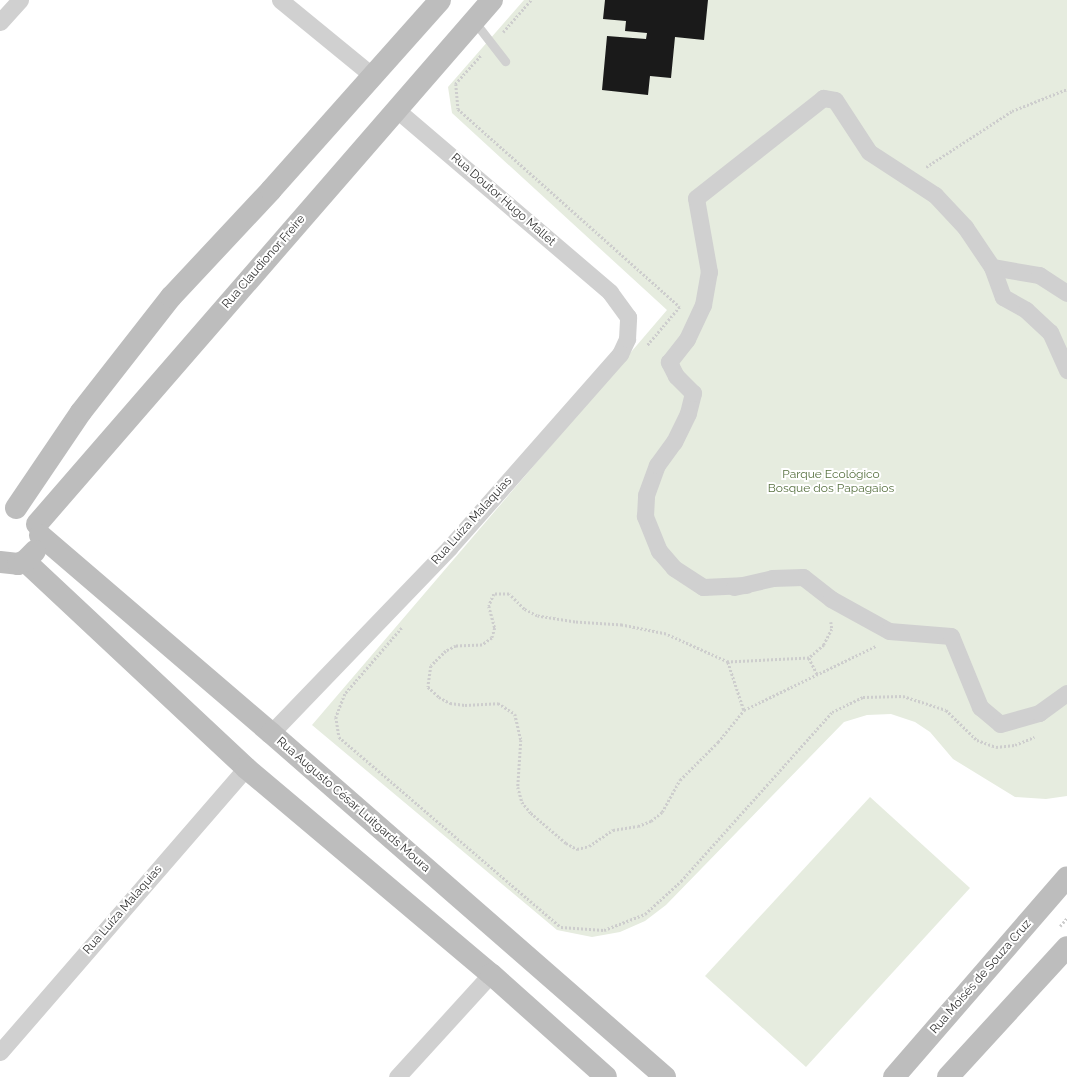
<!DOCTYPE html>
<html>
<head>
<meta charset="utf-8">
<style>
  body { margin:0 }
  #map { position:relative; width:1067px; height:1077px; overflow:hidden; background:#fff; font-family:Raleway,sans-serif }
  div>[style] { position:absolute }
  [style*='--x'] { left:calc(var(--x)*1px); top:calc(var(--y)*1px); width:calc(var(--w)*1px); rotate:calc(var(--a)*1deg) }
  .green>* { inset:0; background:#e6ecdf }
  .building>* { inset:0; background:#1a1a1a }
  .path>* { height:2.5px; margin-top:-1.25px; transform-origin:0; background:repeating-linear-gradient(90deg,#cdcdcd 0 2px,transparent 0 4px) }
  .lane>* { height:9px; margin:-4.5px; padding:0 4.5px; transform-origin:4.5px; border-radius:4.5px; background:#d0d0d0 }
  .street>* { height:17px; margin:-8.5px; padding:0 8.5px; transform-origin:8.5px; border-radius:8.5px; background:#d0d0d0 }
  .secondary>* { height:22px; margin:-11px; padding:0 11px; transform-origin:11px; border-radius:11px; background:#bdbdbd }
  span { translate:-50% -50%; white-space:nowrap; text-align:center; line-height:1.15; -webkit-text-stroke:4px #fff; paint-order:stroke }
  .street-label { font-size:12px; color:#333 }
  .park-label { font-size:12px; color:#56703f }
</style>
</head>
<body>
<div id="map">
  <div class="green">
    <i style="clip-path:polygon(524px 0,1067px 0,1067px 796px,1046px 799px,1015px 797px,953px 759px,930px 732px,915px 722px,891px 714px,867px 715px,844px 722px,666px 905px,645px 921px,620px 932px,592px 937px,557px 930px,312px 725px,667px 310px,452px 113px,448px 87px)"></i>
    <i style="clip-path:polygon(870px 797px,970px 888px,806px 1067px,705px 976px)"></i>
  </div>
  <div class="building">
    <i style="clip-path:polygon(605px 0,708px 0,704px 40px,675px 37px,671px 78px,650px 76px,648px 95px,602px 90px,607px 36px,646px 39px,647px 33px,625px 31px,626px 21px,603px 19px)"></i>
  </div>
  <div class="path">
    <i style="--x:503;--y:32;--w:43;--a:-48.8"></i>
    <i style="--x:481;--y:56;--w:38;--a:132"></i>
    <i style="--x:456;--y:84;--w:25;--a:85"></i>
    <i style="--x:458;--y:109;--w:297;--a:41.7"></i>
    <i style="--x:680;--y:307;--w:51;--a:130.2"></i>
    <i style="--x:926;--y:167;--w:103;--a:-33.1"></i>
    <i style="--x:1012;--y:111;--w:59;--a:-21.8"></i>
    <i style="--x:831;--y:622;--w:7;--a:82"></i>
    <i style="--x:832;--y:629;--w:18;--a:117"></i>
    <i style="--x:824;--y:645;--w:20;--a:139"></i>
    <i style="--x:809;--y:658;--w:81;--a:177.2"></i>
    <i style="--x:728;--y:662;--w:68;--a:-155.7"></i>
    <i style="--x:666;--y:634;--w:45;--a:-168.4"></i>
    <i style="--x:622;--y:625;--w:47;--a:-176.3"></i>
    <i style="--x:575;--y:622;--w:38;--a:-171"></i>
    <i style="--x:537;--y:616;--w:15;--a:-152"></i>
    <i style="--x:524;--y:609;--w:21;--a:-135"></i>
    <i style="--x:509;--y:594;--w:15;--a:180"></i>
    <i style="--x:494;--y:594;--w:13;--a:113"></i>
    <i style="--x:489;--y:606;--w:23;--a:75"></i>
    <i style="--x:495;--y:628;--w:10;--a:107"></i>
    <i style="--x:492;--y:638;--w:12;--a:145"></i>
    <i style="--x:482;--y:645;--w:26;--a:178"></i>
    <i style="--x:456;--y:646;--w:11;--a:153"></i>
    <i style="--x:446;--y:651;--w:21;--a:135"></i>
    <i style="--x:431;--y:666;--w:21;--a:98"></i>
    <i style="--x:428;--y:687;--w:15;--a:42"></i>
    <i style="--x:439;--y:697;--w:13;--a:29"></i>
    <i style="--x:450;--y:703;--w:15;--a:8"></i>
    <i style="--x:465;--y:705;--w:33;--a:-3"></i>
    <i style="--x:498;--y:703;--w:20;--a:33"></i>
    <i style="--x:515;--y:714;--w:27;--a:77"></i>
    <i style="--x:521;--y:740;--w:47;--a:93.7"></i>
    <i style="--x:518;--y:787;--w:16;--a:75"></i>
    <i style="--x:522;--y:802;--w:14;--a:51"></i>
    <i style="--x:531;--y:813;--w:46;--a:40.6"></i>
    <i style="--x:566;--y:843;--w:13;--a:29"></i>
    <i style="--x:577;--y:849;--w:12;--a:-14"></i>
    <i style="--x:589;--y:846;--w:29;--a:-34"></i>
    <i style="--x:613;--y:830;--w:25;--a:-9"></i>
    <i style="--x:638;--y:826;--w:14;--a:-21"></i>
    <i style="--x:651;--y:821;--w:14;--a:-39"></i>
    <i style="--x:662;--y:812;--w:37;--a:-61"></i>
    <i style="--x:680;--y:780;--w:54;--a:-45"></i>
    <i style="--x:718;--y:742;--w:41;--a:-50.9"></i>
    <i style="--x:744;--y:710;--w:147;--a:-25.9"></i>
    <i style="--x:402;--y:628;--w:87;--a:130.8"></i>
    <i style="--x:345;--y:694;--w:25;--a:111"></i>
    <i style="--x:336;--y:717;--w:20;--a:81"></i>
    <i style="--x:339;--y:737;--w:292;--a:40.6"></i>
    <i style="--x:561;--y:927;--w:43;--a:4"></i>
    <i style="--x:604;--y:930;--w:44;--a:-21.3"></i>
    <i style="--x:645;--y:914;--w:49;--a:-42.5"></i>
    <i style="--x:681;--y:881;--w:227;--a:-48.2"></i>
    <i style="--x:832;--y:712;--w:34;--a:-26"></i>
    <i style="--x:863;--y:697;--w:40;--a:-1.4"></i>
    <i style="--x:903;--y:696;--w:45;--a:18"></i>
    <i style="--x:946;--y:710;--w:43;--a:44.1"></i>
    <i style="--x:977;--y:740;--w:20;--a:20"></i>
    <i style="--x:996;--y:747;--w:19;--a:-6"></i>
    <i style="--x:1015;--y:745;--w:21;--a:-23"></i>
    <i style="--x:809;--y:658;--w:18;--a:63"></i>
    <i style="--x:728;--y:662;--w:51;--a:71.6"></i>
    <i style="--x:1060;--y:926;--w:11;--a:-49"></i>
  </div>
  <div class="lane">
    <i style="--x:474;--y:21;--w:51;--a:52.2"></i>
  </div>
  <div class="street">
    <i style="--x:280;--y:0;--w:120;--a:39.3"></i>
    <i style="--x:0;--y:22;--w:30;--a:-48"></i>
    <i style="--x:992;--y:267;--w:48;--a:9.7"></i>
    <i style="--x:1039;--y:275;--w:33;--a:33"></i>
    <i style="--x:746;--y:585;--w:43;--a:177.3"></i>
    <i style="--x:703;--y:587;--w:35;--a:-147"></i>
    <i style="--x:674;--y:568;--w:23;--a:-131"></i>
    <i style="--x:659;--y:551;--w:38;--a:-112"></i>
    <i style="--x:645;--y:516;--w:21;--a:-87"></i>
    <i style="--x:646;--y:495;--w:32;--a:-70"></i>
    <i style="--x:657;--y:465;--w:29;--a:-54"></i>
    <i style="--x:674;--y:442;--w:32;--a:-64"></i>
    <i style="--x:688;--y:413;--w:21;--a:-76"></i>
    <i style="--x:693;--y:393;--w:24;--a:-135"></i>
    <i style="--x:676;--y:376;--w:16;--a:-117"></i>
    <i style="--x:669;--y:362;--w:29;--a:-52"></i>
    <i style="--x:687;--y:339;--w:38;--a:-65"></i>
    <i style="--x:703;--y:305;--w:34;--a:-80"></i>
    <i style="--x:709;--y:272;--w:75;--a:-100"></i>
    <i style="--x:696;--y:198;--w:162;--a:-38.2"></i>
    <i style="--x:823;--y:98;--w:12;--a:9"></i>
    <i style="--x:835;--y:100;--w:62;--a:56.8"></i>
    <i style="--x:869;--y:152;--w:79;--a:33.1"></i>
    <i style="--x:935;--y:195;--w:44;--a:46.8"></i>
    <i style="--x:965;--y:227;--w:48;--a:56"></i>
    <i style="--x:992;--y:267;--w:32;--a:70"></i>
    <i style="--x:1003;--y:297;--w:26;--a:29"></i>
    <i style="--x:1026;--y:310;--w:33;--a:43"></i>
    <i style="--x:1050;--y:332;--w:42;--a:65.9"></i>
    <i style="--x:734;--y:587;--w:39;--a:-13"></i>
    <i style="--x:772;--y:578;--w:31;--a:-2"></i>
    <i style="--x:803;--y:577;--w:36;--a:38"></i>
    <i style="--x:831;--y:599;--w:66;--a:28.9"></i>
    <i style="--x:889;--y:631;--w:62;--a:4.6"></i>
    <i style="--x:951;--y:636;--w:77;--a:67.8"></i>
    <i style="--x:980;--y:707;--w:26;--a:40"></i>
    <i style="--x:1000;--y:724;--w:41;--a:-15.8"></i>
    <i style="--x:1039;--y:713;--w:34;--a:-36"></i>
    <i style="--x:271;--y:733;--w:257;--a:-46.1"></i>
    <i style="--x:449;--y:548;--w:259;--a:-48.6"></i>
    <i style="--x:620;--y:354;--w:17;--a:-65"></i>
    <i style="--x:627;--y:339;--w:22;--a:-87"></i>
    <i style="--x:628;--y:317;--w:31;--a:-126"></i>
    <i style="--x:610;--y:292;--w:282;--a:-139.5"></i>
    <i style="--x:0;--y:1052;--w:376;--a:-49.1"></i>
    <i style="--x:397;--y:1077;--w:139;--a:-47.6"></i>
  </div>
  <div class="secondary">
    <i style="--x:16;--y:508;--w:116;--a:-55.9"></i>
    <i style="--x:81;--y:412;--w:146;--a:-52"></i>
    <i style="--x:171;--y:297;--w:146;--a:-46.9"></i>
    <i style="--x:271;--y:190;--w:254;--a:-48.3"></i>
    <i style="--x:37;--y:524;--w:694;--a:-49.03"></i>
    <i style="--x:40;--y:535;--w:304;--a:40.6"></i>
    <i style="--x:271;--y:733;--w:523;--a:41.12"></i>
    <i style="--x:25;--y:561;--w:303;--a:43.1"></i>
    <i style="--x:246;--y:768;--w:320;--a:40.1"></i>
    <i style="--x:491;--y:974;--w:154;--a:41.8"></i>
    <i style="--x:0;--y:562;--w:18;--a:6"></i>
    <i style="--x:18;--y:564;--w:8;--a:-23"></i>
    <i style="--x:25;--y:561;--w:14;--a:-45"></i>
    <i style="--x:894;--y:1077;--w:264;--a:-49.1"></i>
    <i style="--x:948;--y:1077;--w:176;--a:-47.5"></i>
  </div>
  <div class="street-label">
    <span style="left:503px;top:200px;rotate:41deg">Rua Doutor Hugo Mallet</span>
    <span style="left:264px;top:262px;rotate:-49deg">Rua Claudionor Freire</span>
    <span style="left:472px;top:521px;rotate:-48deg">Rua Luíza Malaquias</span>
    <span style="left:353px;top:805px;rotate:41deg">Rua Augusto César Luitgards Moura</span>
    <span style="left:123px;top:910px;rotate:-49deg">Rua Luíza Malaquias</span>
    <span style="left:981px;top:977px;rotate:-49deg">Rua Moisés de Souza Cruz</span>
  </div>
  <div class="park-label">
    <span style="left:831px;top:482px">Parque Ecológico<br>Bosque dos Papagaios</span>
  </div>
</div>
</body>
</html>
